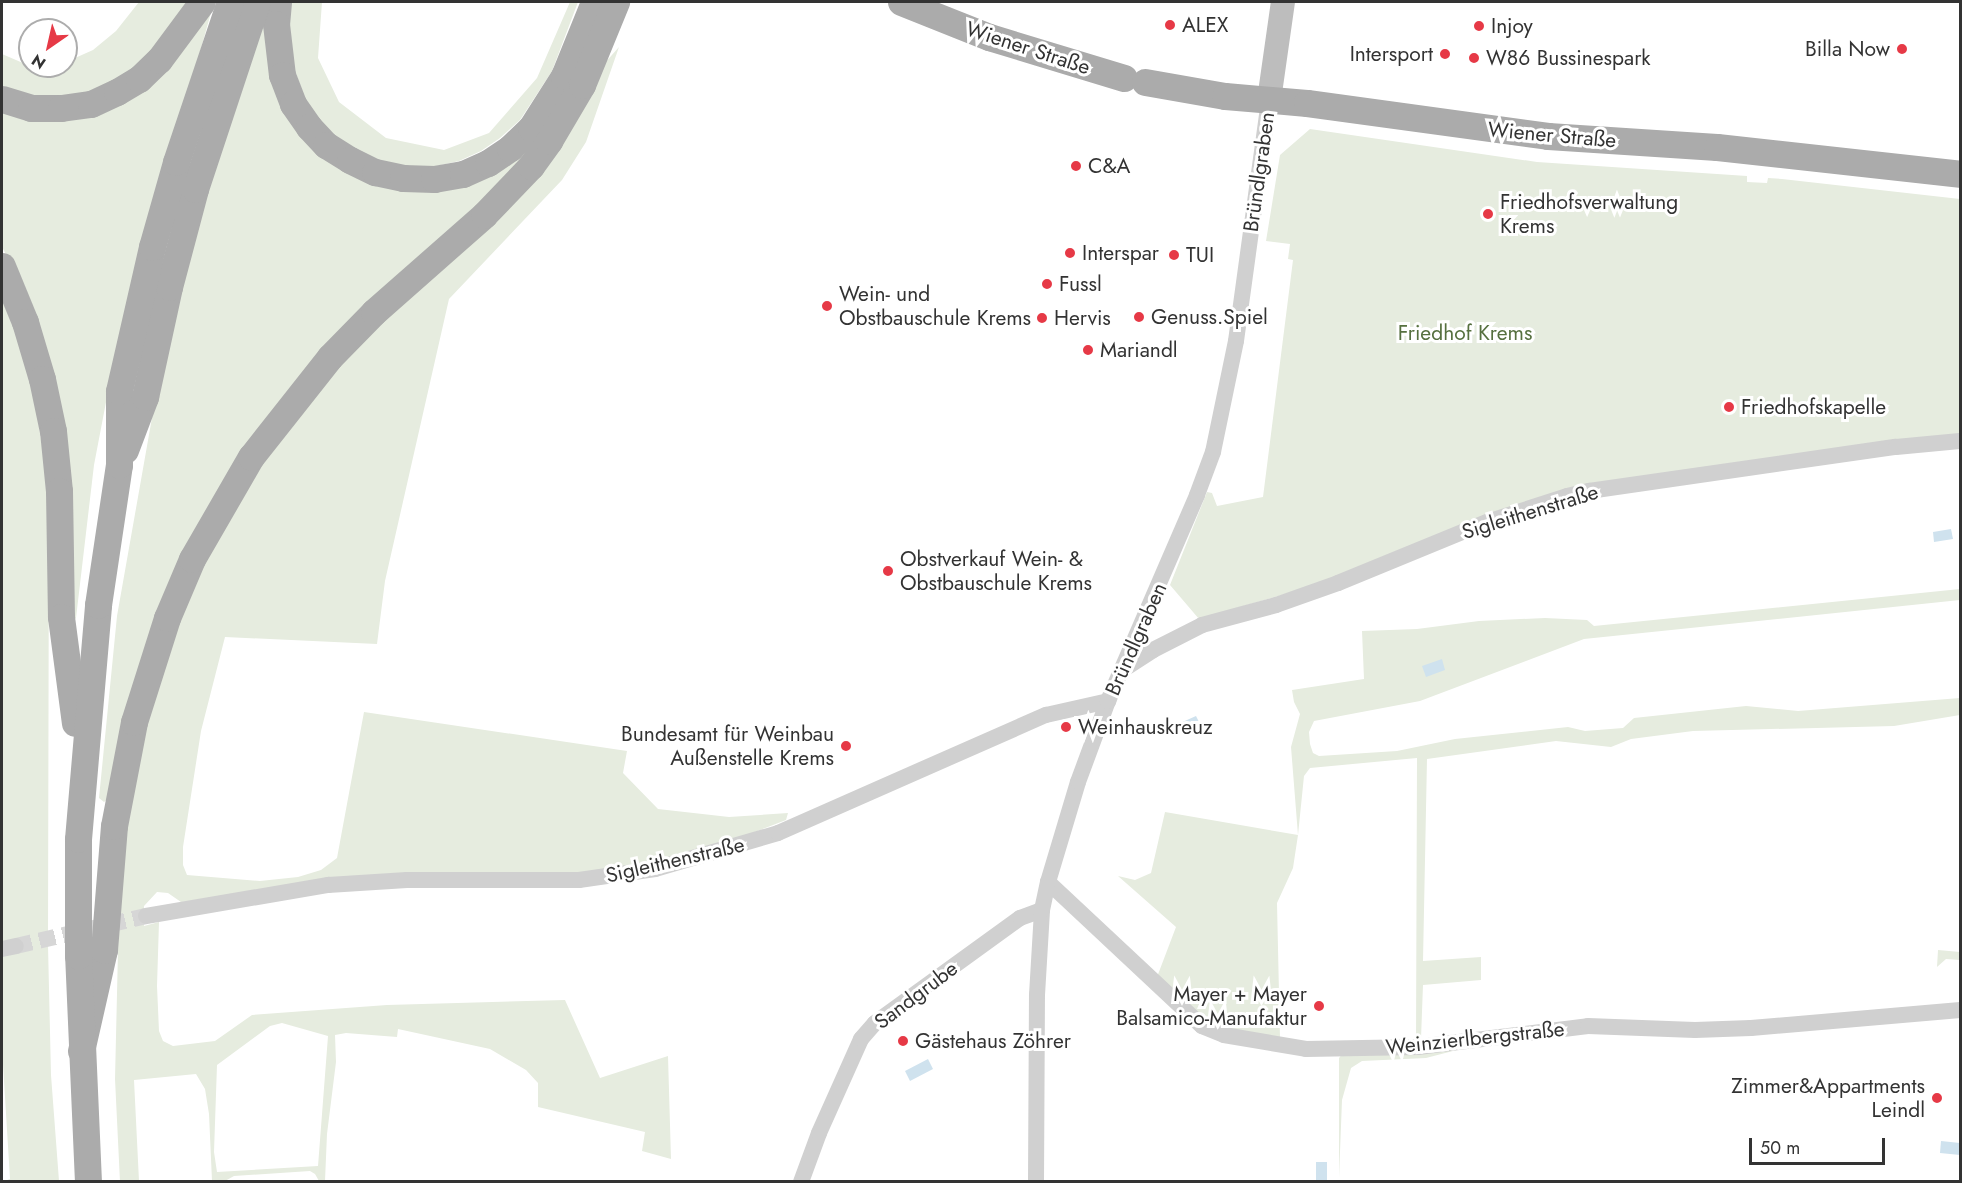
<!DOCTYPE html>
<html>
<head>
<meta charset="utf-8">
<style>
  body { margin:0 }
  #map { position:relative; width:1962px; height:1183px; overflow:hidden; background:#fff; font-family:Jost,sans-serif }
  div>[style] { position:absolute }
  [style*='--x'] { left:calc(var(--x)*1px); top:calc(var(--y)*1px); width:calc(var(--w)*1px); rotate:calc(var(--a)*1deg) }
  .green>* { inset:0; background:#e6ecdf }
  .water>* { inset:0; background:#cfe2ee }
  .street-tunnel>* { height:16px; margin-top:-8px; transform-origin:0; background:repeating-linear-gradient(90deg,#d6d6d6 0 16px,transparent 0 24px) }
  .street>* { height:16px; margin:-8px; padding:0 8px; transform-origin:8px; border-radius:8px; background:#d0d0d0 }
  .secondary>* { height:24px; margin:-12px; padding:0 12px; transform-origin:12px; border-radius:12px; background:#bdbdbd }
  .primary>* { height:27px; margin:-13.5px; padding:0 13.5px; transform-origin:13.5px; border-radius:13.5px; background:#ababab }
  .dots>* { width:16px; height:16px; translate:-50% -50%; box-sizing:border-box; border:3px solid #fff; border-radius:50% }
  span { translate:-50% -50%; white-space:nowrap; text-align:center; line-height:1.15; -webkit-text-stroke:6px #fff; paint-order:stroke }
  .poi-label { font-size:21px; color:#333 }
  .left { translate:0 -50%; text-align:left }
  .right { translate:-100% -50%; text-align:right }
  .street-label { font-size:21px; color:#333 }
  .park-label { font-size:21px; color:#56703f }
  .frame { position:absolute; inset:0; border:3px solid #333; pointer-events:none }
  .north { position:absolute; left:18px; top:18px; width:60px; height:60px; box-sizing:border-box; background:#fff; border:2px solid #adadad; border-radius:50%; rotate:214deg; font-size:16px; font-weight:700; line-height:24px; text-align:center; color:#333 }
  .north::after { content:''; display:block; margin:auto; width:21px; height:27px; background:#e63946; clip-path:polygon(50% 0,100% 100%,50% 72%,0 100%) }
  .scale { position:absolute; left:1749px; top:1138px; width:136px; height:27px; box-sizing:border-box; border:3px solid #333; border-top:0; padding-left:8px; font-size:18px; line-height:21px; white-space:nowrap; color:#333; -webkit-text-stroke:4px #fff; paint-order:stroke }
</style>
</head>
<body>
<div id="map">
  <div class="green">
    <i style="clip-path:polygon(139px 2px,191px 2px,134px 72px,89px 94px,34px 97px,2px 87px,2px 54px,30px 66px,66px 66px,66px 62px,93px 50px,116px 31px)"></i>
    <i style="clip-path:polygon(214px 2px,115px 355px,94px 465px,76px 618px,73px 621px,70px 540px,9px 260px,2px 247px,2px 112px,94px 113px)"></i>
    <i style="clip-path:polygon(291px 2px,322px 2px,318px 58px,339px 102px,386px 138px,444px 150px,489px 133px,537px 78px,570px 2px,578px 2px,552px 71px,520px 120px,500px 138px,481px 151px,459px 161px,432px 167px,404px 166px,379px 160px,356px 150px,333px 134px,318px 118px,305px 98px,295px 71px,289px 20px)"></i>
    <i style="clip-path:polygon(263px 19px,285px 110px,401px 190px,542px 137px,243px 453px,109px 798px,104px 802px,99px 798px,117px 616px,153px 412px,180px 290px,206px 191px)"></i>
    <i style="clip-path:polygon(evenodd,619px 47px,586px 142px,562px 180px,449px 299px,385px 581px,377px 644px,225px 637px,201px 731px,183px 847px,183px 865px,187px 875px,260px 881px,298px 877px,321px 870px,337px 858px,364px 712px,627px 751px,623px 773px,658px 809px,729px 817px,788px 813px,786px 820px,734px 840px,606px 873px,181px 902px,168px 893px,157px 892px,144px 906px,144px 926px,159px 922px,157px 986px,159px 1031px,163px 1041px,173px 1046px,215px 1041px,252px 1015px,387px 1005px,565px 1000px,600px 1078px,668px 1056px,671px 1159px,642px 1151px,645px 1132px,538px 1107px,538px 1083px,526px 1070px,490px 1049px,398px 1029px,397px 1037px,346px 1033px,335px 1035px,336px 1062px,327px 1134px,325px 1181px,319px 1181px,315px 1174px,310px 1171px,234px 1176px,225px 1181px,212px 1181px,209px 1114px,205px 1089px,196px 1074px,134px 1080px,139px 1181px,120px 1182px,115px 1079px,120px 865px,157px 673px,201px 563px,292px 416px,619px 47px,282px 1023px,328px 1036px,318px 1166px,217px 1172px,214px 1152px,217px 1065px,270px 1026px,282px 1023px)"></i>
    <i style="clip-path:polygon(1310px 129px,1537px 162px,1747px 176px,1747px 182px,1767px 183px,1768px 178px,1782px 179px,1960px 199px,1960px 434px,1577px 487px,1337px 579px,1199px 619px,1170px 585px,1207px 492px,1212px 493px,1217px 506px,1263px 497px,1293px 260px,1288px 259px,1290px 244px,1266px 241px,1280px 155px)"></i>
    <i style="clip-path:polygon(2px 291px,32px 382px,49px 490px,48px 945px,51px 1075px,59px 1181px,2px 1182px,10px 1179px,2px 1048px)"></i>
    <i style="clip-path:polygon(1960px 589px,1960px 600px,1584px 639px,1420px 701px,1314px 721px,1309px 732px,1310px 744px,1313px 753px,1319px 756px,1397px 751px,1455px 739px,1568px 727px,1585px 731px,1623px 728px,1634px 718px,1746px 706px,1798px 711px,1960px 698px,1960px 715px,1894px 726px,1693px 731px,1631px 739px,1611px 747px,1556px 741px,1427px 759px,1423px 961px,1481px 957px,1481px 980px,1423px 985px,1421px 1039px,1416px 1044px,1417px 758px,1310px 768px,1304px 776px,1298px 835px,1293px 868px,1277px 903px,1280px 1038px,1222px 1027px,1205px 1020px,1157px 977px,1176px 927px,1118px 876px,1135px 880px,1151px 873px,1165px 812px,1298px 835px,1291px 747px,1300px 714px,1294px 702px,1292px 690px,1364px 679px,1362px 631px,1417px 629px,1479px 621px,1545px 618px,1587px 620px,1594px 626px)"></i>
    <i style="clip-path:polygon(1938px 950px,1960px 952px,1960px 960px,1946px 959px,1937px 967px)"></i>
    <i style="clip-path:polygon(1476px 1045px,1426px 1058px,1362px 1061px,1351px 1068px,1342px 1100px,1339px 1178px,1339px 1058px,1343px 1053px)"></i>
  </div>
  <div class="water">
    <i style="clip-path:polygon(1951px 529px,1953px 539px,1934px 542px,1933px 532px)"></i>
    <i style="clip-path:polygon(1442px 659px,1445px 670px,1426px 677px,1422px 666px)"></i>
    <i style="clip-path:polygon(1196px 716px,1201px 726px,1183px 734px,1178px 724px)"></i>
    <i style="clip-path:polygon(928px 1059px,933px 1069px,910px 1081px,905px 1071px)"></i>
    <i style="clip-path:polygon(1941px 1141px,1960px 1143px,1960px 1155px,1940px 1153px)"></i>
    <i style="clip-path:polygon(1316px 1162px,1327px 1162px,1327px 1181px,1316px 1181px)"></i>
  </div>
  <div class="street-tunnel">
    <i style="--x:16;--y:946;--w:133;--a:-13"></i>
  </div>
  <div class="street">
    <i style="--x:1124;--y:669;--w:35;--a:-33"></i>
    <i style="--x:1153;--y:650;--w:55;--a:-27"></i>
    <i style="--x:1202;--y:625;--w:77;--a:-15.1"></i>
    <i style="--x:1276;--y:605;--w:66;--a:-19.5"></i>
    <i style="--x:1338;--y:583;--w:161;--a:-22.3"></i>
    <i style="--x:1487;--y:522;--w:84;--a:-18"></i>
    <i style="--x:1567;--y:496;--w:23;--a:-13"></i>
    <i style="--x:1589;--y:491;--w:310;--a:-8.2"></i>
    <i style="--x:1896;--y:447;--w:64;--a:-5.4"></i>
    <i style="--x:1048;--y:882;--w:211;--a:43.1"></i>
    <i style="--x:1202;--y:1026;--w:24;--a:22"></i>
    <i style="--x:1224;--y:1035;--w:83;--a:9.7"></i>
    <i style="--x:1306;--y:1049;--w:112;--a:-1"></i>
    <i style="--x:1418;--y:1047;--w:171;--a:-7"></i>
    <i style="--x:1588;--y:1026;--w:107;--a:2.1"></i>
    <i style="--x:1695;--y:1030;--w:56;--a:-2"></i>
    <i style="--x:1751;--y:1028;--w:210;--a:-4.9"></i>
    <i style="--x:146;--y:916;--w:185;--a:-9.7"></i>
    <i style="--x:328;--y:885;--w:79;--a:-3.6"></i>
    <i style="--x:407;--y:880;--w:172;--a:0"></i>
    <i style="--x:579;--y:880;--w:77;--a:-8.2"></i>
    <i style="--x:655;--y:869;--w:128;--a:-16.3"></i>
    <i style="--x:778;--y:833;--w:293;--a:-23.8"></i>
    <i style="--x:1046;--y:715;--w:64;--a:-12.7"></i>
    <i style="--x:2;--y:949;--w:14;--a:-12"></i>
    <i style="--x:801;--y:1182;--w:52;--a:-69.8"></i>
    <i style="--x:819;--y:1133;--w:103;--a:-65.9"></i>
    <i style="--x:861;--y:1039;--w:21;--a:-49"></i>
    <i style="--x:875;--y:1023;--w:179;--a:-35.9"></i>
    <i style="--x:1020;--y:918;--w:23;--a:-20"></i>
    <i style="--x:1036;--y:1182;--w:187;--a:-89.7"></i>
    <i style="--x:1037;--y:995;--w:85;--a:-86.6"></i>
    <i style="--x:1042;--y:910;--w:29;--a:-78"></i>
    <i style="--x:1048;--y:882;--w:104;--a:-73.3"></i>
    <i style="--x:1078;--y:782;--w:86;--a:-69.7"></i>
    <i style="--x:1108;--y:701;--w:224;--a:-66.6"></i>
    <i style="--x:1197;--y:495;--w:46;--a:-69.6"></i>
    <i style="--x:1213;--y:452;--w:113;--a:-78.3"></i>
    <i style="--x:1236;--y:341;--w:243;--a:-82.2"></i>
  </div>
  <div class="secondary">
    <i style="--x:1269;--y:100;--w:99;--a:-81.9"></i>
  </div>
  <div class="primary">
    <i style="--x:278;--y:2;--w:22;--a:95"></i>
    <i style="--x:276;--y:24;--w:51;--a:83.3"></i>
    <i style="--x:282;--y:75;--w:31;--a:69"></i>
    <i style="--x:293;--y:104;--w:28;--a:55"></i>
    <i style="--x:309;--y:127;--w:25;--a:47"></i>
    <i style="--x:326;--y:145;--w:28;--a:32"></i>
    <i style="--x:350;--y:160;--w:28;--a:26"></i>
    <i style="--x:375;--y:172;--w:29;--a:12"></i>
    <i style="--x:403;--y:178;--w:31;--a:2"></i>
    <i style="--x:434;--y:179;--w:29;--a:-10"></i>
    <i style="--x:463;--y:174;--w:27;--a:-24"></i>
    <i style="--x:488;--y:163;--w:27;--a:-34"></i>
    <i style="--x:510;--y:148;--w:29;--a:-44"></i>
    <i style="--x:531;--y:128;--w:62;--a:-57.6"></i>
    <i style="--x:564;--y:76;--w:80;--a:-67.9"></i>
    <i style="--x:901;--y:2;--w:95;--a:21.7"></i>
    <i style="--x:989;--y:37;--w:141;--a:16.9"></i>
    <i style="--x:1145;--y:82;--w:81;--a:9.9"></i>
    <i style="--x:1225;--y:96;--w:82;--a:4.9"></i>
    <i style="--x:1307;--y:103;--w:243;--a:7.8"></i>
    <i style="--x:1548;--y:136;--w:169;--a:3.7"></i>
    <i style="--x:1717;--y:147;--w:244;--a:6.3"></i>
    <i style="--x:2;--y:99;--w:30;--a:17"></i>
    <i style="--x:31;--y:108;--w:30;--a:0"></i>
    <i style="--x:61;--y:108;--w:30;--a:-8"></i>
    <i style="--x:91;--y:104;--w:29;--a:-25"></i>
    <i style="--x:117;--y:92;--w:26;--a:-31"></i>
    <i style="--x:139;--y:79;--w:28;--a:-44"></i>
    <i style="--x:159;--y:60;--w:72;--a:-53.4"></i>
    <i style="--x:2;--y:266;--w:61;--a:67.7"></i>
    <i style="--x:25;--y:322;--w:59;--a:73.4"></i>
    <i style="--x:42;--y:379;--w:53;--a:78.1"></i>
    <i style="--x:53;--y:431;--w:60;--a:84.3"></i>
    <i style="--x:59;--y:491;--w:126;--a:89.1"></i>
    <i style="--x:61;--y:617;--w:107;--a:82.5"></i>
    <i style="--x:125;--y:450;--w:57;--a:-69.3"></i>
    <i style="--x:145;--y:397;--w:113;--a:-77.7"></i>
    <i style="--x:169;--y:287;--w:101;--a:-75.1"></i>
    <i style="--x:195;--y:189;--w:197;--a:-71.7"></i>
    <i style="--x:81;--y:1051;--w:104;--a:-77.2"></i>
    <i style="--x:104;--y:950;--w:124;--a:-85.4"></i>
    <i style="--x:114;--y:826;--w:106;--a:-79.1"></i>
    <i style="--x:134;--y:722;--w:109;--a:-72.4"></i>
    <i style="--x:167;--y:618;--w:64;--a:-67"></i>
    <i style="--x:192;--y:559;--w:118;--a:-60"></i>
    <i style="--x:251;--y:457;--w:127;--a:-51.7"></i>
    <i style="--x:330;--y:357;--w:63;--a:-45.6"></i>
    <i style="--x:374;--y:312;--w:147;--a:-41.4"></i>
    <i style="--x:484;--y:215;--w:68;--a:-46.2"></i>
    <i style="--x:531;--y:166;--w:31;--a:-54"></i>
    <i style="--x:549;--y:141;--w:65;--a:-59.5"></i>
    <i style="--x:582;--y:85;--w:90;--a:-67.7"></i>
    <i style="--x:88;--y:1182;--w:226;--a:-92.5"></i>
    <i style="--x:78;--y:956;--w:117;--a:-90"></i>
    <i style="--x:78;--y:839;--w:235;--a:-85.1"></i>
    <i style="--x:98;--y:605;--w:142;--a:-81.5"></i>
    <i style="--x:119;--y:465;--w:74;--a:-90"></i>
    <i style="--x:119;--y:391;--w:148;--a:-77.1"></i>
    <i style="--x:152;--y:247;--w:88;--a:-74.2"></i>
    <i style="--x:176;--y:162;--w:169;--a:-71.4"></i>
  </div>
  <div class="dots">
    <i style="left:1170px;top:25px;background:#e63946"></i>
    <i style="left:1479px;top:26px;background:#e63946"></i>
    <i style="left:1902px;top:49px;background:#e63946"></i>
    <i style="left:1445px;top:54px;background:#e63946"></i>
    <i style="left:1474px;top:58px;background:#e63946"></i>
    <i style="left:1076px;top:166px;background:#e63946"></i>
    <i style="left:1488px;top:214px;background:#e63946"></i>
    <i style="left:1070px;top:253px;background:#e63946"></i>
    <i style="left:1174px;top:255px;background:#e63946"></i>
    <i style="left:1047px;top:284px;background:#e63946"></i>
    <i style="left:827px;top:306px;background:#e63946"></i>
    <i style="left:1139px;top:317px;background:#e63946"></i>
    <i style="left:1042px;top:318px;background:#e63946"></i>
    <i style="left:1088px;top:350px;background:#e63946"></i>
    <i style="left:1729px;top:407px;background:#e63946"></i>
    <i style="left:888px;top:571px;background:#e63946"></i>
    <i style="left:1066px;top:727px;background:#e63946"></i>
    <i style="left:846px;top:746px;background:#e63946"></i>
    <i style="left:1319px;top:1006px;background:#e63946"></i>
    <i style="left:903px;top:1041px;background:#e63946"></i>
    <i style="left:1937px;top:1098px;background:#e63946"></i>
  </div>
  <div class="poi-label">
    <span class="left" style="left:1182px;top:25px">ALEX</span>
    <span class="left" style="left:1491px;top:26px">Injoy</span>
    <span class="right" style="left:1890px;top:49px">Billa Now</span>
    <span class="right" style="left:1433px;top:54px">Intersport</span>
    <span class="left" style="left:1486px;top:58px">W86 Bussinespark</span>
    <span class="left" style="left:1088px;top:166px">C&amp;A</span>
    <span class="left" style="left:1500px;top:214px">Friedhofsverwaltung<br>Krems</span>
    <span class="left" style="left:1082px;top:253px">Interspar</span>
    <span class="left" style="left:1186px;top:255px">TUI</span>
    <span class="left" style="left:1059px;top:284px">Fussl</span>
    <span class="left" style="left:839px;top:306px">Wein- und<br>Obstbauschule Krems</span>
    <span class="left" style="left:1151px;top:317px">Genuss.Spiel</span>
    <span class="left" style="left:1054px;top:318px">Hervis</span>
    <span class="left" style="left:1100px;top:350px">Mariandl</span>
    <span class="left" style="left:1741px;top:407px">Friedhofskapelle</span>
    <span class="left" style="left:900px;top:571px">Obstverkauf Wein- &amp;<br>Obstbauschule Krems</span>
    <span class="left" style="left:1078px;top:727px">Weinhauskreuz</span>
    <span class="right" style="left:834px;top:746px">Bundesamt für Weinbau<br>Außenstelle Krems</span>
    <span class="right" style="left:1307px;top:1006px">Mayer + Mayer<br>Balsamico-Manufaktur</span>
    <span class="left" style="left:915px;top:1041px">Gästehaus Zöhrer</span>
    <span class="right" style="left:1925px;top:1098px">Zimmer&amp;Appartments<br>Leindl</span>
  </div>
  <div class="street-label">
    <span style="left:1028px;top:48px;rotate:18deg">Wiener Straße</span>
    <span style="left:1552px;top:135px;rotate:5deg">Wiener Straße</span>
    <span style="left:1259px;top:172px;rotate:-82deg">Bründlgraben</span>
    <span style="left:1530px;top:512px;rotate:-17deg">Sigleithenstraße</span>
    <span style="left:1136px;top:639px;rotate:-66deg">Bründlgraben</span>
    <span style="left:675px;top:860px;rotate:-13deg">Sigleithenstraße</span>
    <span style="left:916px;top:995px;rotate:-37deg">Sandgrube</span>
    <span style="left:1475px;top:1038px;rotate:-6deg">Weinzierlbergstraße</span>
  </div>
  <div class="park-label">
    <span style="left:1465px;top:333px">Friedhof Krems</span>
  </div>
  <div class="frame"></div>
  <div class="north">N</div>
  <div class="scale">50 m</div>
</div>
</body>
</html>
